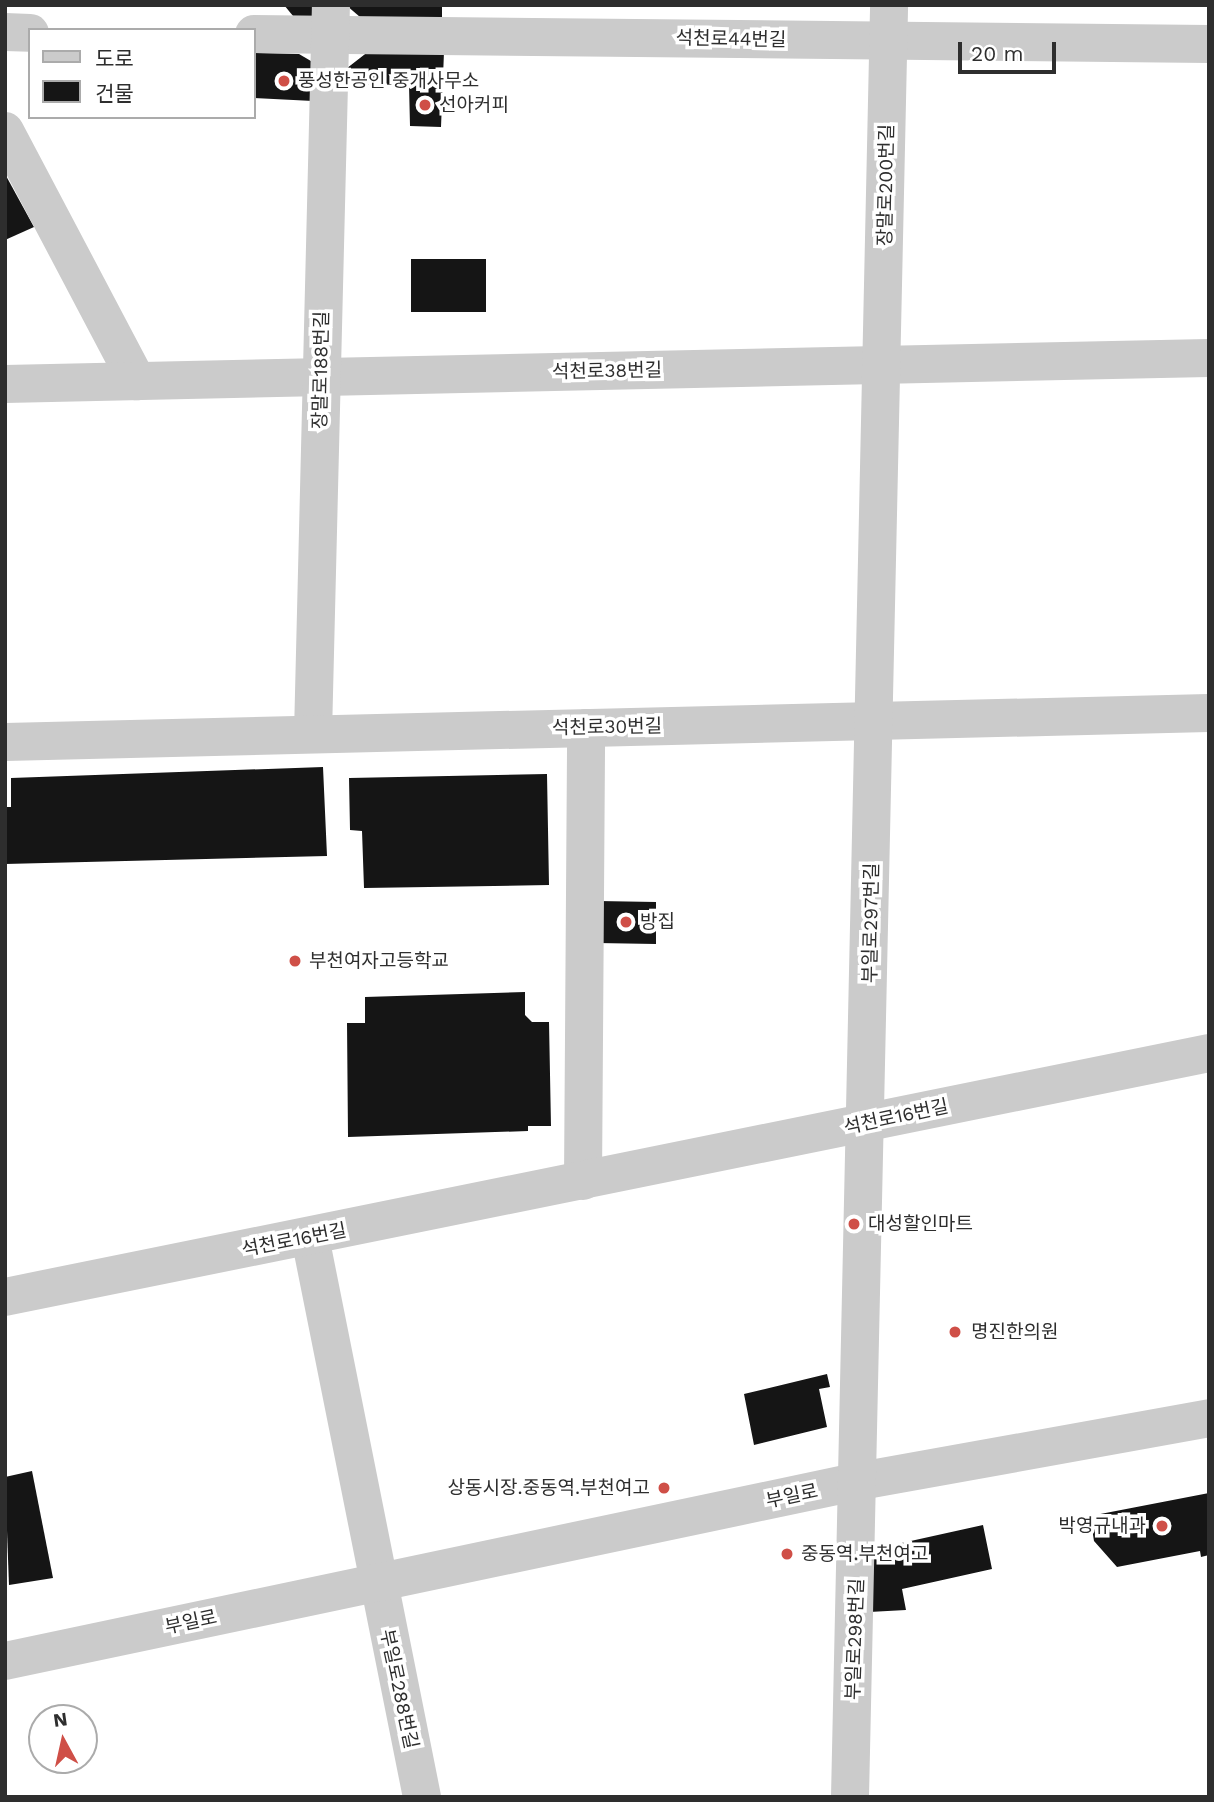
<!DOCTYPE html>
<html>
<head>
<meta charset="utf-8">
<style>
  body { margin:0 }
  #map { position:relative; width:1214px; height:1802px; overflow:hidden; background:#fff; font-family:"Work Sans","Noto Sans KR",sans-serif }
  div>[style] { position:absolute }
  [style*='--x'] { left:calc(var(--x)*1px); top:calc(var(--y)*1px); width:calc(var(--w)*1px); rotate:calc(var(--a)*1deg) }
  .building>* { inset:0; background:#151515 }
  .minor>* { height:38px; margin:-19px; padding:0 19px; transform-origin:19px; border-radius:19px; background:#cbcbcb }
  .dots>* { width:19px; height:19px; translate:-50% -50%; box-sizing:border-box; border:4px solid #fff; border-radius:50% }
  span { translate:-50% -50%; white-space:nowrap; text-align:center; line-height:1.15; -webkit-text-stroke:7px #fff; paint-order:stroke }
  .street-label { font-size:19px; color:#2e2e2e }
  .poi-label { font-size:19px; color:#2e2e2e }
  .left { translate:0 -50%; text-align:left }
  .right { translate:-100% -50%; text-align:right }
  .frame { position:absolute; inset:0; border:7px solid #2e2e2e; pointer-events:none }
  .legend { position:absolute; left:28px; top:28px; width:228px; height:91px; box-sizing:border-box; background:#fff; border:2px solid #ababab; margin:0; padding:9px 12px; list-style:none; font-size:21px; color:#2e2e2e }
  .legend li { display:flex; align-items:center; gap:14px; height:35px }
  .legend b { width:35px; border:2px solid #ababab }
  .north { position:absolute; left:28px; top:1704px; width:70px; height:70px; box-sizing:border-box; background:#fff; border:2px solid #ababab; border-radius:50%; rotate:352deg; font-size:19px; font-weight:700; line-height:28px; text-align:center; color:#2e2e2e }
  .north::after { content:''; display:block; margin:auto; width:24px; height:32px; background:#cf4f47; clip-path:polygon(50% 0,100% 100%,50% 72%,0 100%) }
  .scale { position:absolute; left:958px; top:42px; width:98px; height:32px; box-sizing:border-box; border:4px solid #2e2e2e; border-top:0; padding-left:9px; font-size:21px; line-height:24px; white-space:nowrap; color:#2e2e2e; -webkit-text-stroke:5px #fff; paint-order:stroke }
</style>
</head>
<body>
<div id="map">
  <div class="building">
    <i style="clip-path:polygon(284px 5px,316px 5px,315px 21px,298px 22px)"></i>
    <i style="clip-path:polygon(346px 5px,442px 5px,442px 24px,367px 23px)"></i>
    <i style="clip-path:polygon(369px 51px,444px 52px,441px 127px,410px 126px,409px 85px,341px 84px,342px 72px)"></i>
    <i style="clip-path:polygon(254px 53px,299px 54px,316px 64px,313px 101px,254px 98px)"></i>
    <i style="clip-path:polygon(5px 174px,34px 227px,5px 240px)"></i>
    <i style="clip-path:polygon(411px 259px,486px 259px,486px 312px,411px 312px)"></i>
    <i style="clip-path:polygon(323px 767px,327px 856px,5px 864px,5px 807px,11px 807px,11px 778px)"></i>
    <i style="clip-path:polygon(547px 774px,549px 885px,364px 888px,362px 831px,350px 830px,349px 778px)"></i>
    <i style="clip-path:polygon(598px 901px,656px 902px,656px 944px,597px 943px)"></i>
    <i style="clip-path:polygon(525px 992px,525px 1015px,532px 1022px,549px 1022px,551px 1126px,528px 1126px,528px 1131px,348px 1137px,347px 1023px,365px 1023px,365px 997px)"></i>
    <i style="clip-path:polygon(827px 1374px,830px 1387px,819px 1389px,827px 1427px,754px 1445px,744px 1394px)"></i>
    <i style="clip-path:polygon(32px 1471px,53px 1578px,9px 1585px,5px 1477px)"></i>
    <i style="clip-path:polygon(1209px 1493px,1209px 1555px,1201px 1557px,1200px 1551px,1117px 1567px,1094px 1541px,1090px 1516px)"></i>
    <i style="clip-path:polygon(983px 1525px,992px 1569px,902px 1589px,906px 1610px,869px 1612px,870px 1550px)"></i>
  </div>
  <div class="minor">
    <i style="--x:5;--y:32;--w:25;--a:2"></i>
    <i style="--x:254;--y:34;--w:955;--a:0.6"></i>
    <i style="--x:5;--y:131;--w:283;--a:62.2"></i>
    <i style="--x:5;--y:384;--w:1204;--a:-1.24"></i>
    <i style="--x:313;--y:734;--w:729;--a:-88.59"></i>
    <i style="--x:5;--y:742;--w:1204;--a:-1.38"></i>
    <i style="--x:583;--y:1181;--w:453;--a:-89.6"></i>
    <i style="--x:310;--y:1237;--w:571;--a:78.69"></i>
    <i style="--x:5;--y:1297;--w:1228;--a:-11.46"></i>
    <i style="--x:5;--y:1661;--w:874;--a:-11.89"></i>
    <i style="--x:860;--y:1481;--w:355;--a:-10.2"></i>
    <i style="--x:850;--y:1797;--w:1792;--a:-88.75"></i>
  </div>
  <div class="dots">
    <i style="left:284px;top:81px;background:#cf4f47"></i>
    <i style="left:425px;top:105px;background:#cf4f47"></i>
    <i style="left:626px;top:922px;background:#cf4f47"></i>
    <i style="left:295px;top:961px;background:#cf4f47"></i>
    <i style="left:854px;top:1224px;background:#cf4f47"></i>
    <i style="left:955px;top:1332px;background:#cf4f47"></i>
    <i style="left:664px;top:1488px;background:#cf4f47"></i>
    <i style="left:1162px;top:1526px;background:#cf4f47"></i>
    <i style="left:787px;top:1554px;background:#cf4f47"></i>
  </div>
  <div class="street-label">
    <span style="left:731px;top:39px;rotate:1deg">석천로44번길</span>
    <span style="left:886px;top:185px;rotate:-89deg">장말로200번길</span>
    <span style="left:321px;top:370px;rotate:-89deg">장말로188번길</span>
    <span style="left:607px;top:371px;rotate:-1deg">석천로38번길</span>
    <span style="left:607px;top:727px;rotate:-1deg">석천로30번길</span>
    <span style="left:871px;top:923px;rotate:-89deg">부일로297번길</span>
    <span style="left:896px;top:1117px;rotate:-12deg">석천로16번길</span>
    <span style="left:294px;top:1240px;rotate:-11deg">석천로16번길</span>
    <span style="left:792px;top:1496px;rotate:-12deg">부일로</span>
    <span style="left:191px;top:1622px;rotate:-12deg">부일로</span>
    <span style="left:855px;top:1639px;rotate:-88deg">부일로298번길</span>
    <span style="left:399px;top:1689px;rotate:78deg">부일로288번길</span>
  </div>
  <div class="poi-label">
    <span class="left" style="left:298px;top:81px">풍성한공인 중개사무소</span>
    <span class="left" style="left:439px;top:105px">선아커피</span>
    <span class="left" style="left:640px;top:922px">방집</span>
    <span class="left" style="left:309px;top:961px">부천여자고등학교</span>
    <span class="left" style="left:868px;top:1224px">대성할인마트</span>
    <span class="left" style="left:971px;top:1332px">명진한의원</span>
    <span class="right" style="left:650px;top:1488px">상동시장.중동역.부천여고</span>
    <span class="right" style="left:1146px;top:1526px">박영규내과</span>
    <span class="left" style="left:801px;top:1554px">중동역.부천여고</span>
  </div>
  <div class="frame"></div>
  <ul class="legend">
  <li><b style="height:9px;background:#cbcbcb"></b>도로</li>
  <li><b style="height:19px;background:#151515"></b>건물</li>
  </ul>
  <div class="north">N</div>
  <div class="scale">20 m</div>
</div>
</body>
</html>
